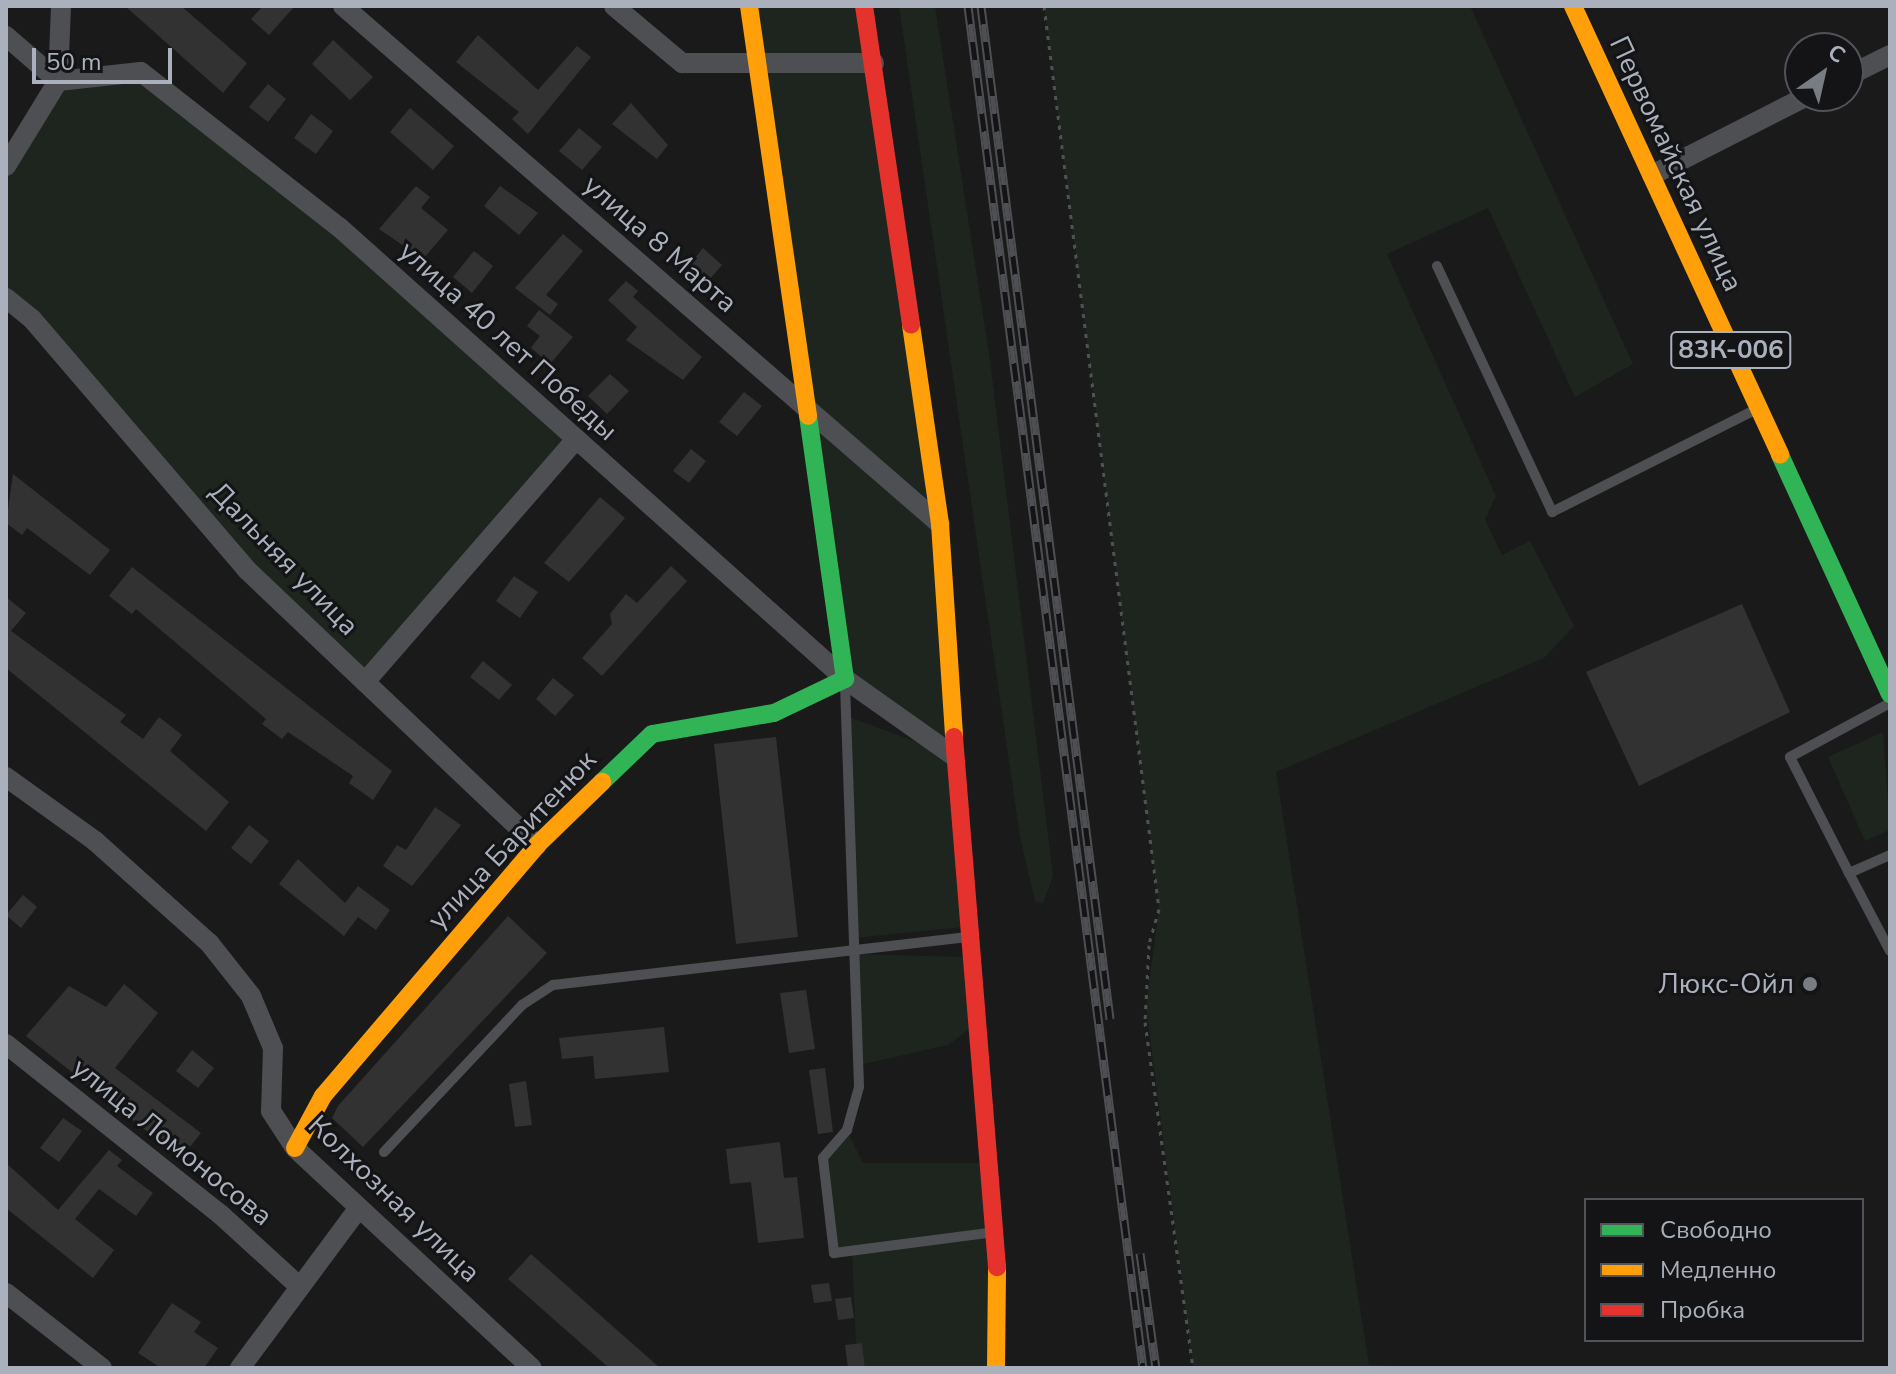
<!DOCTYPE html>
<html>
<head>
<meta charset="utf-8">
<style>
  body { margin:0 }
  #map { position:relative; width:1896px; height:1374px; overflow:hidden; background:#1a1a1a; font-family:"Nunito Sans",sans-serif }
  div>[style] { position:absolute }
  [style*='--x'] { left:calc(var(--x)*1px); top:calc(var(--y)*1px); width:calc(var(--w)*1px); rotate:calc(var(--a)*1deg) }
  .green>* { inset:0; background:#1d251e }
  .building>* { inset:0; background:#323232 }
  .path>* { height:3px; margin-top:-1.5px; transform-origin:0; background:repeating-linear-gradient(90deg,#505155 0 4px,transparent 0 10px) }
  .lane>* { height:10px; margin:-5px; padding:0 5px; transform-origin:5px; border-radius:5px; background:#4e4f53 }
  .street>* { height:20px; margin:-10px; padding:0 10px; transform-origin:10px; border-radius:10px; background:#4e4f53 }
  .fast>* { height:18px; margin:-9px; padding:0 9px; transform-origin:9px; border-radius:9px; background:#30b455 }
  .slow>* { height:18px; margin:-9px; padding:0 9px; transform-origin:9px; border-radius:9px; background:#ff9f0a }
  .jam>* { height:18px; margin:-9px; padding:0 9px; transform-origin:9px; border-radius:9px; background:#e5322d }
  .rail>* { height:9px; margin-top:-4.5px; transform-origin:0; background:repeating-linear-gradient(90deg,#141416 0 18px,#4e4f52 0 36px); box-sizing:border-box; border-block:2px solid #4e4f52 }
  .dots>* { width:22px; height:22px; translate:-50% -50%; box-sizing:border-box; border:4px solid #141416; border-radius:50% }
  span { translate:-50% -50%; white-space:nowrap; text-align:center; line-height:1.15; -webkit-text-stroke:6px #141416; paint-order:stroke }
  .shield-label span { padding:2px 6px; background:#141416; border:2px solid; border-radius:6px; -webkit-text-stroke-width:0 }
  .shield-label { font-size:26px; color:#aab1bc; font-weight:700 }
  .street-label { font-size:28px; color:#aab1bc }
  .poi-label { font-size:28px; color:#aab1bc }
  .right { translate:-100% -50%; text-align:right }
  .frame { position:absolute; inset:0; border:8px solid #aab1bc; pointer-events:none }
  .legend { position:absolute; left:1584px; top:1198px; width:280px; height:144px; box-sizing:border-box; background:#141416; border:2px solid #505358; margin:0; padding:10px 14px; list-style:none; font-size:24px; color:#aab1bc }
  .legend li { display:flex; align-items:center; gap:16px; height:40px }
  .legend b { width:40px; border:2px solid #505358 }
  .north { position:absolute; left:1784px; top:32px; width:80px; height:80px; box-sizing:border-box; background:#141416; border:2px solid #505358; border-radius:50%; rotate:34deg; font-size:22px; font-weight:700; line-height:32px; text-align:center; color:#aab1bc }
  .north::after { content:''; display:block; margin:auto; width:28px; height:36px; background:#787c83; clip-path:polygon(50% 0,100% 100%,50% 72%,0 100%) }
  .scale { position:absolute; left:32px; top:48px; width:140px; height:36px; box-sizing:border-box; border:4px solid #aab1bc; border-top:0; padding-left:10px; font-size:24px; line-height:28px; white-space:nowrap; color:#aab1bc; -webkit-text-stroke:6px #141416; paint-order:stroke }
</style>
</head>
<body>
<div id="map">
  <div class="green">
    <i style="clip-path:polygon(749px 6px,864px 6px,940px 524px,964px 927px,854px 938px,843px 715px,947px 753px,845px 679px)"></i>
    <i style="clip-path:polygon(899px 6px,935px 6px,990px 360px,1053px 876px,1043px 904px,1035px 901px,1020px 837px)"></i>
    <i style="clip-path:polygon(1044px 6px,1470px 6px,1633px 364px,1575px 397px,1488px 208px,1387px 254px,1496px 496px,1485px 519px,1502px 555px,1530px 541px,1574px 626px,1544px 658px,1276px 772px,1369px 1365px,1477px 1368px,1193px 1368px,1146px 1006px,1159px 909px)"></i>
    <i style="clip-path:polygon(141px 72px,576px 439px,365px 682px,246px 569px,6px 298px,6px 166px,58px 81px)"></i>
    <i style="clip-path:polygon(1883px 732px,1890px 830px,1865px 841px,1828px 757px)"></i>
    <i style="clip-path:polygon(855px 954px,966px 957px,972px 1027px,948px 1045px,859px 1065px)"></i>
    <i style="clip-path:polygon(847px 1130px,863px 1163px,986px 1163px,996px 1368px,865px 1368px,862px 1343px,856px 1344px,852px 1252px,834px 1253px,823px 1158px)"></i>
  </div>
  <div class="building">
    <i style="clip-path:polygon(125px 6px,181px 6px,247px 63px,223px 93px)"></i>
    <i style="clip-path:polygon(263px 6px,295px 6px,269px 35px,251px 19px)"></i>
    <i style="clip-path:polygon(478px 35px,538px 90px,577px 46px,591px 57px,528px 134px,512px 119px,519px 112px,456px 62px)"></i>
    <i style="clip-path:polygon(333px 40px,373px 77px,350px 100px,312px 64px)"></i>
    <i style="clip-path:polygon(268px 84px,286px 99px,268px 122px,249px 107px)"></i>
    <i style="clip-path:polygon(631px 103px,668px 145px,657px 159px,612px 124px)"></i>
    <i style="clip-path:polygon(410px 108px,454px 146px,433px 170px,390px 132px)"></i>
    <i style="clip-path:polygon(311px 114px,333px 131px,316px 154px,294px 138px)"></i>
    <i style="clip-path:polygon(579px 128px,602px 147px,582px 170px,559px 151px)"></i>
    <i style="clip-path:polygon(416px 186px,430px 197px,421px 208px,448px 230px,423px 259px,379px 229px)"></i>
    <i style="clip-path:polygon(500px 186px,538px 213px,519px 235px,484px 206px)"></i>
    <i style="clip-path:polygon(563px 234px,583px 251px,546px 295px,558px 304px,550px 315px,515px 288px)"></i>
    <i style="clip-path:polygon(703px 248px,722px 265px,709px 280px,690px 264px)"></i>
    <i style="clip-path:polygon(474px 251px,493px 266px,472px 293px,453px 277px)"></i>
    <i style="clip-path:polygon(626px 281px,638px 291px,633px 297px,702px 357px,683px 380px,626px 340px,637px 327px,608px 300px)"></i>
    <i style="clip-path:polygon(539px 310px,573px 337px,550px 364px,531px 348px,540px 336px,527px 326px)"></i>
    <i style="clip-path:polygon(610px 374px,629px 391px,607px 414px,588px 396px)"></i>
    <i style="clip-path:polygon(744px 392px,762px 406px,737px 436px,719px 422px)"></i>
    <i style="clip-path:polygon(691px 449px,706px 461px,689px 483px,673px 471px)"></i>
    <i style="clip-path:polygon(13px 474px,110px 550px,90px 575px,27px 528px,22px 535px,6px 523px)"></i>
    <i style="clip-path:polygon(600px 497px,625px 518px,569px 582px,544px 563px)"></i>
    <i style="clip-path:polygon(671px 566px,687px 581px,602px 676px,582px 658px,612px 624px,610px 614px,626px 594px,637px 603px)"></i>
    <i style="clip-path:polygon(132px 567px,392px 771px,373px 800px,349px 783px,353px 776px,288px 732px,282px 739px,262px 724px,266px 719px,136px 609px,132px 614px,109px 596px)"></i>
    <i style="clip-path:polygon(514px 576px,538px 592px,520px 618px,496px 601px)"></i>
    <i style="clip-path:polygon(6px 597px,26px 613px,11px 631px,126px 715px,120px 722px,143px 739px,159px 717px,182px 735px,170px 751px,229px 802px,206px 831px,6px 668px)"></i>
    <i style="clip-path:polygon(1742px 604px,1790px 712px,1639px 786px,1586px 672px)"></i>
    <i style="clip-path:polygon(483px 661px,512px 685px,499px 700px,470px 677px)"></i>
    <i style="clip-path:polygon(553px 678px,574px 695px,555px 716px,536px 699px)"></i>
    <i style="clip-path:polygon(776px 737px,798px 937px,736px 944px,714px 744px)"></i>
    <i style="clip-path:polygon(435px 807px,461px 825px,412px 886px,383px 866px,397px 845px,406px 850px)"></i>
    <i style="clip-path:polygon(249px 825px,269px 841px,251px 864px,231px 848px)"></i>
    <i style="clip-path:polygon(298px 859px,345px 903px,358px 886px,390px 910px,376px 930px,358px 917px,344px 936px,279px 884px)"></i>
    <i style="clip-path:polygon(23px 895px,37px 907px,21px 928px,6px 915px)"></i>
    <i style="clip-path:polygon(508px 916px,547px 953px,363px 1147px,332px 1118px,338px 1106px)"></i>
    <i style="clip-path:polygon(124px 984px,158px 1013px,115px 1068px,201px 1133px,181px 1158px,26px 1036px,69px 986px,106px 1007px)"></i>
    <i style="clip-path:polygon(806px 990px,815px 1049px,789px 1053px,780px 993px)"></i>
    <i style="clip-path:polygon(664px 1027px,669px 1072px,595px 1079px,593px 1056px,562px 1059px,559px 1038px)"></i>
    <i style="clip-path:polygon(192px 1050px,214px 1068px,198px 1088px,176px 1071px)"></i>
    <i style="clip-path:polygon(825px 1068px,833px 1132px,818px 1134px,809px 1070px)"></i>
    <i style="clip-path:polygon(526px 1081px,532px 1125px,515px 1127px,509px 1084px)"></i>
    <i style="clip-path:polygon(63px 1118px,82px 1131px,59px 1162px,40px 1148px)"></i>
    <i style="clip-path:polygon(780px 1142px,784px 1178px,797px 1177px,804px 1238px,758px 1243px,751px 1182px,730px 1184px,726px 1149px)"></i>
    <i style="clip-path:polygon(109px 1150px,122px 1160px,117px 1166px,153px 1193px,136px 1216px,99px 1189px,75px 1219px,114px 1250px,93px 1278px,6px 1208px,6px 1163px,58px 1210px)"></i>
    <i style="clip-path:polygon(531px 1254px,660px 1368px,609px 1368px,508px 1279px)"></i>
    <i style="clip-path:polygon(829px 1283px,832px 1301px,814px 1303px,811px 1285px)"></i>
    <i style="clip-path:polygon(851px 1297px,854px 1318px,838px 1320px,835px 1299px)"></i>
    <i style="clip-path:polygon(172px 1303px,201px 1322px,194px 1332px,218px 1348px,204px 1368px,161px 1368px,138px 1353px)"></i>
    <i style="clip-path:polygon(862px 1343px,865px 1368px,848px 1368px,845px 1345px)"></i>
  </div>
  <div class="path">
    <i style="--x:1044;--y:6;--w:910;--a:82.74"></i>
    <i style="--x:1159;--y:909;--w:37;--a:106"></i>
    <i style="--x:1149;--y:945;--w:77;--a:93"></i>
    <i style="--x:1145;--y:1022;--w:349;--a:82.1"></i>
  </div>
  <div class="lane">
    <i style="--x:1437;--y:266;--w:272;--a:64.9"></i>
    <i style="--x:1552;--y:512;--w:227;--a:-26.7"></i>
    <i style="--x:845;--y:685;--w:402;--a:88"></i>
    <i style="--x:859;--y:1087;--w:45;--a:105.6"></i>
    <i style="--x:847;--y:1130;--w:37;--a:131"></i>
    <i style="--x:823;--y:1158;--w:96;--a:83.4"></i>
    <i style="--x:834;--y:1253;--w:156;--a:-7.4"></i>
    <i style="--x:1890;--y:855;--w:45;--a:156.3"></i>
    <i style="--x:1849;--y:873;--w:88;--a:62.3"></i>
    <i style="--x:1849;--y:873;--w:130;--a:-117"></i>
    <i style="--x:1790;--y:757;--w:114;--a:-28.4"></i>
    <i style="--x:384;--y:1152;--w:202;--a:-46.8"></i>
    <i style="--x:522;--y:1005;--w:37;--a:-33"></i>
    <i style="--x:553;--y:985;--w:411;--a:-6.6"></i>
  </div>
  <div class="street">
    <i style="--x:343;--y:6;--w:790;--a:40.95"></i>
    <i style="--x:614;--y:6;--w:89;--a:40"></i>
    <i style="--x:682;--y:63;--w:192;--a:0"></i>
    <i style="--x:6;--y:36;--w:69;--a:40.9"></i>
    <i style="--x:58;--y:81;--w:83;--a:-6.2"></i>
    <i style="--x:141;--y:72;--w:251;--a:38.1"></i>
    <i style="--x:339;--y:227;--w:678;--a:41.77"></i>
    <i style="--x:845;--y:679;--w:130;--a:35.3"></i>
    <i style="--x:1848;--y:76;--w:47;--a:-26.6"></i>
    <i style="--x:6;--y:166;--w:100;--a:-58.5"></i>
    <i style="--x:58;--y:81;--w:75;--a:-87.7"></i>
    <i style="--x:1652;--y:175;--w:174;--a:-27"></i>
    <i style="--x:6;--y:298;--w:33;--a:39"></i>
    <i style="--x:32;--y:319;--w:329;--a:49.4"></i>
    <i style="--x:246;--y:569;--w:401;--a:43.5"></i>
    <i style="--x:365;--y:682;--w:322;--a:-49"></i>
    <i style="--x:6;--y:777;--w:110;--a:35.7"></i>
    <i style="--x:95;--y:841;--w:154;--a:41.8"></i>
    <i style="--x:210;--y:944;--w:66;--a:51.7"></i>
    <i style="--x:251;--y:996;--w:56;--a:67.1"></i>
    <i style="--x:273;--y:1048;--w:63;--a:91.8"></i>
    <i style="--x:271;--y:1111;--w:44;--a:57"></i>
    <i style="--x:295;--y:1148;--w:323;--a:42.9"></i>
    <i style="--x:6;--y:1044;--w:273;--a:38.5"></i>
    <i style="--x:220;--y:1214;--w:108;--a:42.4"></i>
    <i style="--x:6;--y:1293;--w:122;--a:38"></i>
    <i style="--x:240;--y:1368;--w:198;--a:-53.4"></i>
  </div>
  <div class="fast">
    <i style="--x:1780;--y:455;--w:263;--a:65.3"></i>
    <i style="--x:602;--y:782;--w:69;--a:-43.8"></i>
    <i style="--x:652;--y:734;--w:124;--a:-9.8"></i>
    <i style="--x:774;--y:713;--w:79;--a:-25.6"></i>
    <i style="--x:845;--y:679;--w:266;--a:-98"></i>
  </div>
  <div class="slow">
    <i style="--x:749;--y:6;--w:414;--a:81.8"></i>
    <i style="--x:1573;--y:6;--w:494;--a:65.2"></i>
    <i style="--x:911;--y:325;--w:201;--a:81.7"></i>
    <i style="--x:940;--y:524;--w:213;--a:86.2"></i>
    <i style="--x:295;--y:1148;--w:59;--a:-61.7"></i>
    <i style="--x:323;--y:1096;--w:330;--a:-49.5"></i>
    <i style="--x:537;--y:845;--w:91;--a:-44.1"></i>
    <i style="--x:996;--y:1368;--w:101;--a:-89.4"></i>
  </div>
  <div class="jam">
    <i style="--x:864;--y:6;--w:322;--a:81.6"></i>
    <i style="--x:954;--y:737;--w:532;--a:85.36"></i>
  </div>
  <div class="rail">
    <i style="--x:968;--y:6;--w:1373;--a:82.68"></i>
    <i style="--x:981;--y:6;--w:1021;--a:82.74"></i>
    <i style="--x:1140;--y:1253;--w:116;--a:82.1"></i>
  </div>
  <div class="dots">
    <i style="left:1810px;top:984px;background:#787c83"></i>
  </div>
  <div class="shield-label">
    <span style="left:1731px;top:350px">83К-006</span>
  </div>
  <div class="street-label">
    <span style="left:1676px;top:164px;rotate:65deg">Первомайская улица</span>
    <span style="left:660px;top:244px;rotate:41deg">улица 8 Марта</span>
    <span style="left:508px;top:341px;rotate:42deg">улица 40 лет Победы</span>
    <span style="left:284px;top:559px;rotate:46deg">Дальняя улица</span>
    <span style="left:512px;top:840px;rotate:-47deg">улица Баритенюк</span>
    <span style="left:172px;top:1142px;rotate:39deg">улица Ломоносова</span>
    <span style="left:394px;top:1199px;rotate:44deg">Колхозная улица</span>
  </div>
  <div class="poi-label">
    <span class="right" style="left:1794px;top:984px">Люкс-Ойл</span>
  </div>
  <div class="frame"></div>
  <ul class="legend">
  <li><b style="height:10px;background:#30b455"></b>Свободно</li>
  <li><b style="height:10px;background:#ff9f0a"></b>Медленно</li>
  <li><b style="height:10px;background:#e5322d"></b>Пробка</li>
  </ul>
  <div class="north">С</div>
  <div class="scale">50 m</div>
</div>
</body>
</html>
